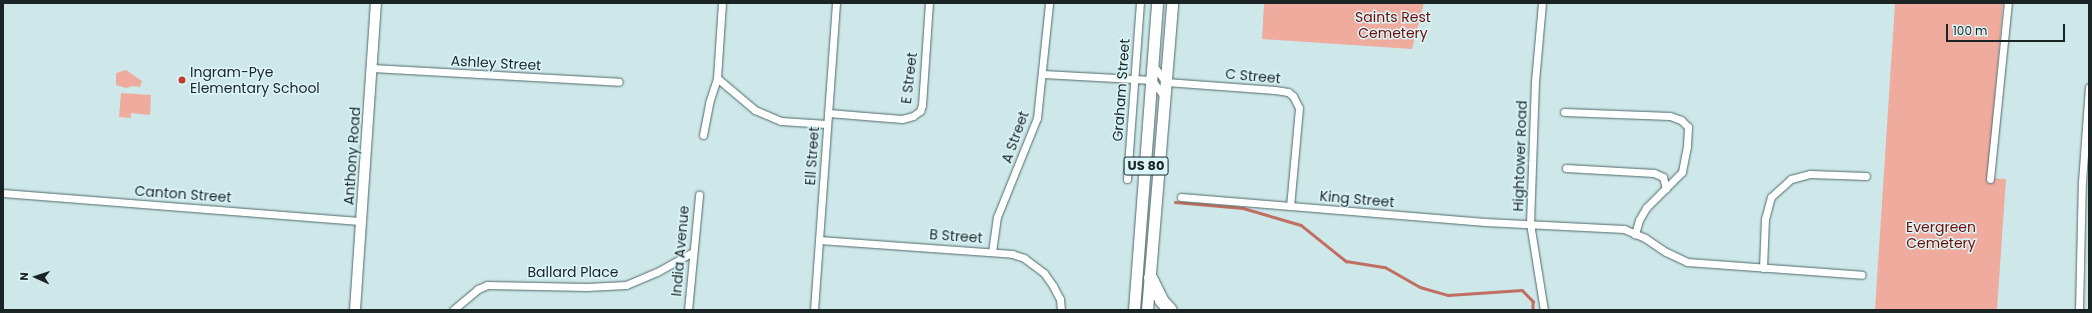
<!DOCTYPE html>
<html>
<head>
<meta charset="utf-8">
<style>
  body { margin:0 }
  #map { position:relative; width:2092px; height:313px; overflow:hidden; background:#cee8ea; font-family:Poppins,sans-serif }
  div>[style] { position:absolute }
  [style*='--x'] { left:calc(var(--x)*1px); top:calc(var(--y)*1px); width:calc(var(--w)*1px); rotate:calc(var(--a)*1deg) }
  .green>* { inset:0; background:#eeab9e }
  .stream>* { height:2.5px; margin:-1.25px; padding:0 1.25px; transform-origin:1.25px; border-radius:1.25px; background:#c06f62 }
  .roads { filter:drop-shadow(0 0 1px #50686a) drop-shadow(0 0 1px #50686a) }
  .street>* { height:7px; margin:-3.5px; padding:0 3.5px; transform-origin:3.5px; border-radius:3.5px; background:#fff }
  .secondary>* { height:10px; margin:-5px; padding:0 5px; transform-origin:5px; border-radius:5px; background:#fff }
  .primary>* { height:11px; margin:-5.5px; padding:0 5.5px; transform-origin:5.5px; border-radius:5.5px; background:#fff }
  .highway>* { height:13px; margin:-6.5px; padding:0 6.5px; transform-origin:6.5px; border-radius:6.5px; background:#fff }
  .dots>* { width:11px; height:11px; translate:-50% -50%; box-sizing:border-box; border:2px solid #dbf5f8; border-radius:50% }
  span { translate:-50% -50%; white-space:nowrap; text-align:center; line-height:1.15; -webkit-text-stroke:3px #dbf5f8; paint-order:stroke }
  .shield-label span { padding:1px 3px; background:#dbf5f8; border:1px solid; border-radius:3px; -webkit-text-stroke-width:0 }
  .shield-label { font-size:13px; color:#1a2425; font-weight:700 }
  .park-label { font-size:14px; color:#710b03 }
  .street-label { font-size:14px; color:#1a2425 }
  .poi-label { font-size:14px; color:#1a2425 }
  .left { translate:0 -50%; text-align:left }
  .frame { position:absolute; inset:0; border:4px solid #1a2425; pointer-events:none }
  .north { position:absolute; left:16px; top:257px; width:40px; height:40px; -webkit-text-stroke:3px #dbf5f8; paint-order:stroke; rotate:273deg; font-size:11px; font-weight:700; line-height:16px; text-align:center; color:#1a2425 }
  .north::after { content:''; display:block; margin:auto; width:14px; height:18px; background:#1a2425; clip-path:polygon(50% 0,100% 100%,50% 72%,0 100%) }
  .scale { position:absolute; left:1946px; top:24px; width:119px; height:18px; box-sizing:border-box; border:2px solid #1a2425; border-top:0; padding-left:5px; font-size:12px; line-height:14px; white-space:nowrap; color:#1a2425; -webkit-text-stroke:3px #dbf5f8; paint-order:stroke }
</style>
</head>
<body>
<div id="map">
  <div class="green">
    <i style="clip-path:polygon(1264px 3px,1424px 3px,1412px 49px,1262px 39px)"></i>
    <i style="clip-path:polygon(1895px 3px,2003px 3px,1988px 178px,2006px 179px,1997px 310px,1875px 310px)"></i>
    <i style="clip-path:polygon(126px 70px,142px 81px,140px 87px,133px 86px,126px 88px,116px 85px,116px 73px)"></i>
    <i style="clip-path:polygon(121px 93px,151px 95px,150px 115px,131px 113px,131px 118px,119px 117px)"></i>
  </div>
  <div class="stream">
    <i style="--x:1175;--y:202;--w:68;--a:5"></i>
    <i style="--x:1243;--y:208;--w:60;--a:16.3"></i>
    <i style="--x:1301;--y:225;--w:58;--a:38.7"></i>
    <i style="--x:1346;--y:261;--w:39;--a:9"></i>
    <i style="--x:1385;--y:267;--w:40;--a:29.7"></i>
    <i style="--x:1420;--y:287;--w:29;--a:16"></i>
    <i style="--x:1448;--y:295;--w:74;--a:-3.9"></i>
    <i style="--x:1522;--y:290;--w:16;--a:45"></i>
    <i style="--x:1533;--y:301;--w:9;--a:90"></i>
  </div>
  <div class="roads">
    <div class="street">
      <i style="--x:722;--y:3;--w:75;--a:93.8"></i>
      <i style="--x:717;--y:78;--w:50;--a:40.1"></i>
      <i style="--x:755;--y:110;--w:28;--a:23"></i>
      <i style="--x:781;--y:121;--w:46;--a:3.7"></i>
      <i style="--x:1542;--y:3;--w:78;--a:95.1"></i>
      <i style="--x:1535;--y:81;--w:142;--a:92"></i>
      <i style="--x:1530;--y:223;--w:88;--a:80.9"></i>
      <i style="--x:1153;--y:65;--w:21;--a:53"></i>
      <i style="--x:1166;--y:82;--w:109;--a:4.2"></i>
      <i style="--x:1275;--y:90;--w:13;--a:9"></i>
      <i style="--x:1288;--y:92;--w:6;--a:39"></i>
      <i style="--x:1293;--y:96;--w:13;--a:63"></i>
      <i style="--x:1299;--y:108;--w:98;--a:95.2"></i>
      <i style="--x:372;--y:68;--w:247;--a:3.2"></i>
      <i style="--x:1043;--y:74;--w:109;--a:3.2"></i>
      <i style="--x:1152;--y:80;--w:22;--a:54"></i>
      <i style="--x:1564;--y:112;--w:106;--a:2.2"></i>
      <i style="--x:1670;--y:116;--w:12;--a:20"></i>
      <i style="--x:1681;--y:120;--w:10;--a:45"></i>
      <i style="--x:1688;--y:127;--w:19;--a:93"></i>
      <i style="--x:1687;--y:146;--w:26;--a:101"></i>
      <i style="--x:1682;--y:172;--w:51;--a:135"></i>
      <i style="--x:1646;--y:208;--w:14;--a:120"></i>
      <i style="--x:1639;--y:220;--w:15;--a:106"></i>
      <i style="--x:828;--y:113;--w:74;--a:4.6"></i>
      <i style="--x:902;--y:119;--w:11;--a:-15"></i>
      <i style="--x:913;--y:116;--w:9;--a:-36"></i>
      <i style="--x:920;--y:111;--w:6;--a:-72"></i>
      <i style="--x:922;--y:105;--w:102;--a:-86.1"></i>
      <i style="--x:703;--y:135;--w:33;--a:-79"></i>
      <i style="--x:709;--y:103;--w:26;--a:-72"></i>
      <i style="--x:1566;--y:168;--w:88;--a:3.3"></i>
      <i style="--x:1654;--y:173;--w:10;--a:24"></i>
      <i style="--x:1663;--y:177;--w:12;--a:76"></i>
      <i style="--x:1127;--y:179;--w:176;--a:-85.8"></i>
      <i style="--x:1990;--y:179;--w:177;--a:-84.2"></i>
      <i style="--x:3;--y:193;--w:360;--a:4.5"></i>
      <i style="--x:1181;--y:197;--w:305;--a:4.7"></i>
      <i style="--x:1485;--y:222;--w:139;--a:2.9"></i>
      <i style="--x:1624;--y:229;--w:23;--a:23"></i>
      <i style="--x:1645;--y:238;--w:25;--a:34"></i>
      <i style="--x:1666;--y:252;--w:23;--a:25"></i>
      <i style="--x:1687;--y:262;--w:175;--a:4.2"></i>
      <i style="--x:819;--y:240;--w:194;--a:4.1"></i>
      <i style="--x:1012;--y:254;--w:13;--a:18"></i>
      <i style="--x:1024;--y:258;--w:25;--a:37"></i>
      <i style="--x:1044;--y:273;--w:16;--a:55"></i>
      <i style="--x:1053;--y:286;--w:15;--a:62"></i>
      <i style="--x:1060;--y:299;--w:11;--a:85"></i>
      <i style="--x:992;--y:252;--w:35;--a:-82"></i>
      <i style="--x:997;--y:217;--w:107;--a:-68"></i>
      <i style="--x:1037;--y:118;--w:116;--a:-84"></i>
      <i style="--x:1763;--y:268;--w:49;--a:-87.7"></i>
      <i style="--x:1765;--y:219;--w:23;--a:-75"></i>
      <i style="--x:1771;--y:197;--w:27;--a:-42"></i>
      <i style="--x:1791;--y:179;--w:20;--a:-15"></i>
      <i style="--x:1810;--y:174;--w:56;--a:2"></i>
      <i style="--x:453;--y:310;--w:33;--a:-40"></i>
      <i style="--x:478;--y:289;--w:10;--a:-24"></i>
      <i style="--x:487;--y:285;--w:100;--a:1.1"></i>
      <i style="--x:587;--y:287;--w:39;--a:-3"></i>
      <i style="--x:626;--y:285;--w:34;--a:-23"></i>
      <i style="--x:657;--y:272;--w:41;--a:-29.1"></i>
      <i style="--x:688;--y:310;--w:116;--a:-84.5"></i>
      <i style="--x:814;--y:310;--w:308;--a:-85.9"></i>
      <i style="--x:2079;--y:310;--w:128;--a:-88.7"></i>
      <i style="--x:2082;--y:182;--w:95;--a:-85.8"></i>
    </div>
    <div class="secondary">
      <i style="--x:355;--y:310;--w:308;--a:-86.1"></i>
    </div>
    <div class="primary">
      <i style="--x:1134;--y:310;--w:308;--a:-85.7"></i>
      <i style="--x:1147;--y:310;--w:308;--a:-85.3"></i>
    </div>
    <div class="highway">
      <i style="--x:1150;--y:277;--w:25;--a:64"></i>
      <i style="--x:1161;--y:300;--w:13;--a:48"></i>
    </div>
  </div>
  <div class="dots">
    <i style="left:182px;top:80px;background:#c63a28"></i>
  </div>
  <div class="shield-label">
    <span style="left:1146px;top:166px">US 80</span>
  </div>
  <div class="park-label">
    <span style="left:1393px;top:25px">Saints Rest<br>Cemetery</span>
    <span style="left:1941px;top:235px">Evergreen<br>Cemetery</span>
  </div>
  <div class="street-label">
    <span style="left:496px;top:63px;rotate:3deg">Ashley Street</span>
    <span style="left:1253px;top:76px;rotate:5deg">C Street</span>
    <span style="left:909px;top:78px;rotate:-83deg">E Street</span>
    <span style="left:1121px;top:90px;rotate:-86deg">Graham Street</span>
    <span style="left:1015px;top:137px;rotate:-70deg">A Street</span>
    <span style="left:352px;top:156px;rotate:-86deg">Anthony Road</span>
    <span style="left:812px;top:156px;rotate:-86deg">Ell Street</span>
    <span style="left:1520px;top:156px;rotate:-88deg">Hightower Road</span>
    <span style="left:183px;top:194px;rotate:4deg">Canton Street</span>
    <span style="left:1357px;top:199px;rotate:5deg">King Street</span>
    <span style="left:956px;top:236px;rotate:4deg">B Street</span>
    <span style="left:680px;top:251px;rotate:-85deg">India Avenue</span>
    <span style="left:573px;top:272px">Ballard Place</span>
  </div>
  <div class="poi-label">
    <span class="left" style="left:190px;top:80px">Ingram-Pye<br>Elementary School</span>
  </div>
  <div class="frame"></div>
  <div class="north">N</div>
  <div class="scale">100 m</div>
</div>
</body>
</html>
